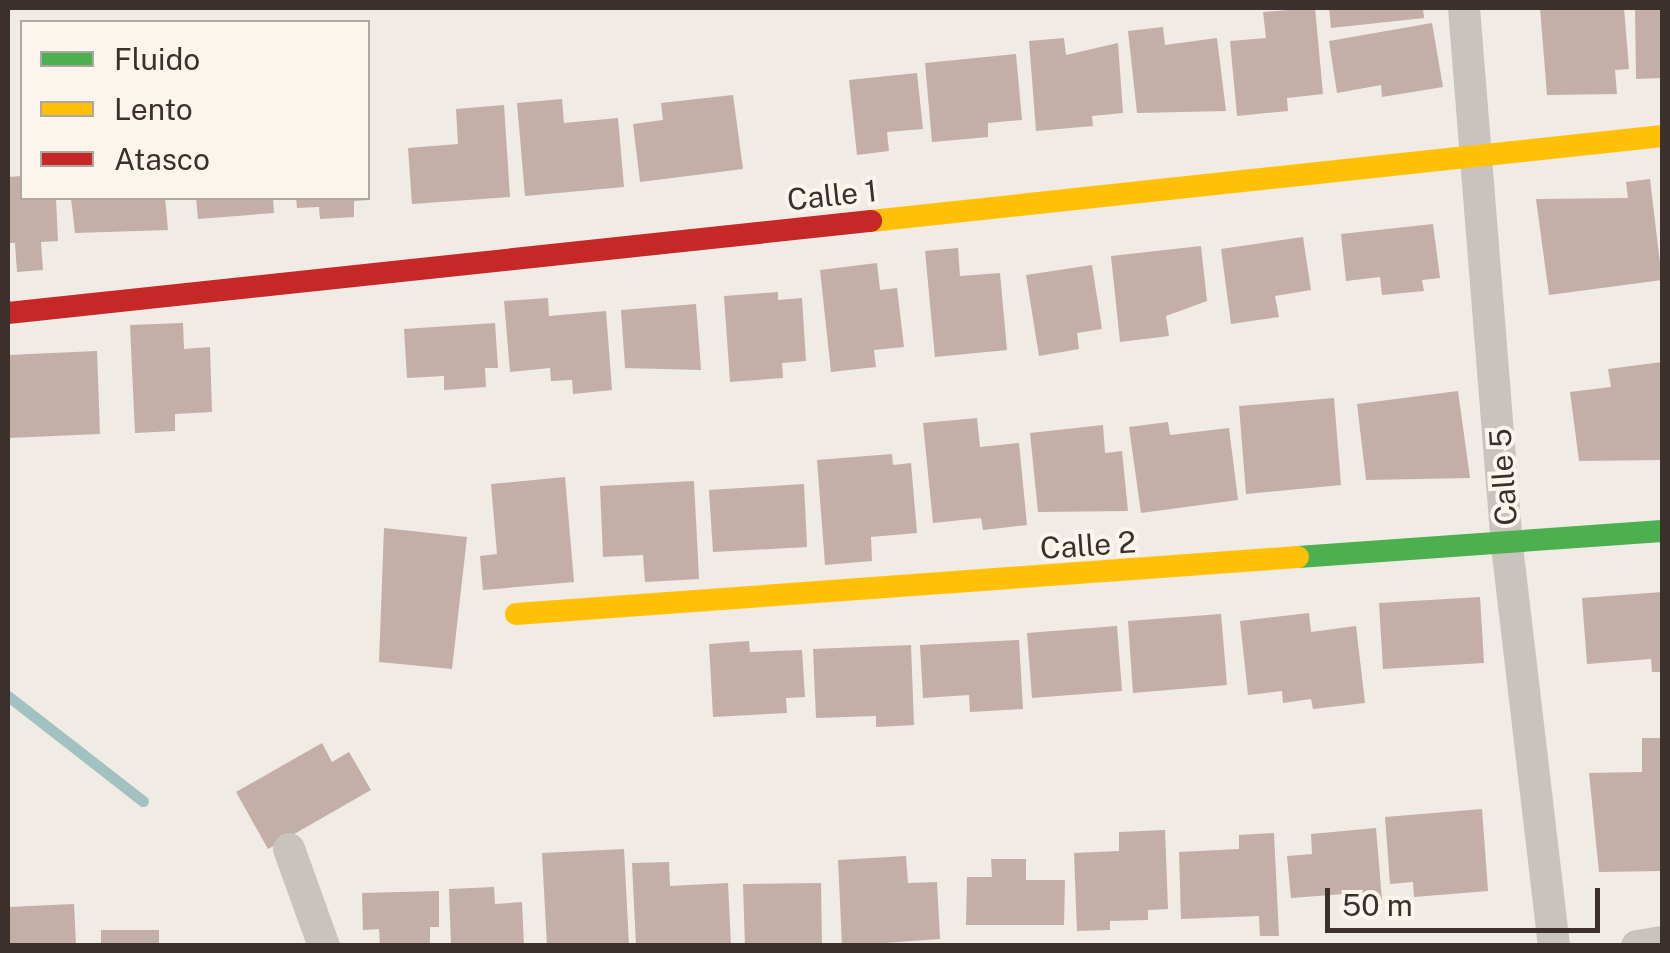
<!DOCTYPE html>
<html>
<head>
<meta charset="utf-8">
<style>
  body { margin:0 }
  #map { position:relative; width:1670px; height:953px; overflow:hidden; background:#f0ebe5; font-family:"Public Sans",sans-serif }
  div>[style] { position:absolute }
  [style*='--x'] { left:calc(var(--x)*1px); top:calc(var(--y)*1px); width:calc(var(--w)*1px); rotate:calc(var(--a)*1deg) }
  .stream>* { height:11px; margin:-5.5px; padding:0 5.5px; transform-origin:5.5px; border-radius:5.5px; background:#a1c2c1 }
  .building>* { inset:0; background:#c3afa7 }
  .street>* { height:32px; margin:-16px; padding:0 16px; transform-origin:16px; border-radius:16px; background:#c9c3be }
  .fast>* { height:22px; margin:-11px; padding:0 11px; transform-origin:11px; border-radius:11px; background:#4caf50 }
  .slow>* { height:22px; margin:-11px; padding:0 11px; transform-origin:11px; border-radius:11px; background:#ffc107 }
  .jam>* { height:22px; margin:-11px; padding:0 11px; transform-origin:11px; border-radius:11px; background:#c62828 }
  span { translate:-50% -50%; white-space:nowrap; text-align:center; line-height:1.15; -webkit-text-stroke:8px #fbf5ee; paint-order:stroke }
  .street-label { font-size:30px; color:#3b302b }
  .frame { position:absolute; inset:0; border:10px solid #3b302b; pointer-events:none }
  .legend { position:absolute; left:20px; top:20px; width:350px; height:180px; box-sizing:border-box; background:#fbf5ee; border:2px solid #aea6a0; margin:0; padding:12px 18px; list-style:none; font-size:30px; color:#3b302b }
  .legend li { display:flex; align-items:center; gap:20px; height:50px }
  .legend b { width:50px; border:2px solid #aea6a0 }
  .scale { position:absolute; left:1325px; top:888px; width:275px; height:45px; box-sizing:border-box; border:5px solid #3b302b; border-top:0; padding-left:12px; font-size:30px; line-height:35px; white-space:nowrap; color:#3b302b; -webkit-text-stroke:8px #fbf5ee; paint-order:stroke }
</style>
</head>
<body>
<div id="map">
  <div class="stream">
    <i style="--x:8;--y:696;--w:171;--a:37.9"></i>
  </div>
  <div class="building">
    <i style="clip-path:polygon(1315px 8px,1323px 94px,1287px 98px,1288px 111px,1237px 116px,1230px 41px,1266px 38px,1263px 12px)"></i>
    <i style="clip-path:polygon(1329px 8px,1423px 8px,1424px 18px,1331px 28px)"></i>
    <i style="clip-path:polygon(1540px 8px,1624px 8px,1629px 69px,1615px 70px,1617px 94px,1547px 95px)"></i>
    <i style="clip-path:polygon(1635px 8px,1662px 8px,1662px 78px,1636px 79px)"></i>
    <i style="clip-path:polygon(1432px 23px,1443px 87px,1382px 97px,1381px 85px,1337px 93px,1329px 41px)"></i>
    <i style="clip-path:polygon(1163px 27px,1165px 45px,1217px 38px,1226px 111px,1137px 113px,1128px 31px)"></i>
    <i style="clip-path:polygon(1064px 38px,1066px 55px,1118px 43px,1123px 113px,1092px 116px,1093px 126px,1036px 131px,1029px 41px)"></i>
    <i style="clip-path:polygon(1016px 54px,1022px 120px,988px 123px,988px 137px,932px 142px,925px 63px)"></i>
    <i style="clip-path:polygon(917px 73px,923px 129px,887px 132px,889px 151px,857px 155px,849px 80px)"></i>
    <i style="clip-path:polygon(733px 95px,743px 169px,640px 182px,633px 124px,663px 120px,661px 103px)"></i>
    <i style="clip-path:polygon(562px 99px,564px 123px,618px 118px,624px 187px,525px 196px,517px 103px)"></i>
    <i style="clip-path:polygon(504px 105px,510px 197px,412px 204px,408px 148px,458px 144px,456px 109px)"></i>
    <i style="clip-path:polygon(22px 176px,22px 198px,56px 198px,58px 241px,41px 242px,43px 270px,17px 272px,15px 243px,8px 243px,8px 177px)"></i>
    <i style="clip-path:polygon(1650px 179px,1662px 280px,1549px 295px,1536px 199px,1628px 198px,1626px 182px)"></i>
    <i style="clip-path:polygon(71px 198px,165px 198px,168px 230px,75px 233px)"></i>
    <i style="clip-path:polygon(196px 198px,273px 198px,274px 213px,198px 219px)"></i>
    <i style="clip-path:polygon(296px 198px,369px 198px,369px 200px,354px 201px,354px 217px,320px 219px,319px 207px,297px 208px)"></i>
    <i style="clip-path:polygon(1433px 224px,1440px 278px,1422px 280px,1424px 291px,1382px 295px,1380px 277px,1346px 281px,1341px 234px)"></i>
    <i style="clip-path:polygon(1303px 237px,1311px 290px,1275px 296px,1279px 317px,1231px 324px,1221px 249px)"></i>
    <i style="clip-path:polygon(1201px 246px,1207px 301px,1166px 316px,1169px 336px,1120px 342px,1111px 256px)"></i>
    <i style="clip-path:polygon(958px 248px,960px 276px,1000px 273px,1007px 350px,935px 357px,925px 251px)"></i>
    <i style="clip-path:polygon(877px 263px,880px 290px,897px 288px,904px 347px,874px 350px,876px 367px,831px 372px,820px 270px)"></i>
    <i style="clip-path:polygon(1092px 265px,1102px 329px,1077px 333px,1079px 349px,1039px 356px,1026px 275px)"></i>
    <i style="clip-path:polygon(778px 292px,778px 300px,802px 298px,806px 361px,782px 363px,783px 378px,730px 382px,724px 296px)"></i>
    <i style="clip-path:polygon(548px 298px,549px 316px,606px 311px,612px 390px,573px 394px,572px 380px,551px 381px,550px 368px,510px 372px,504px 301px)"></i>
    <i style="clip-path:polygon(696px 304px,701px 370px,625px 368px,621px 310px)"></i>
    <i style="clip-path:polygon(183px 323px,184px 349px,210px 347px,212px 412px,175px 414px,175px 431px,135px 433px,130px 325px)"></i>
    <i style="clip-path:polygon(495px 323px,498px 368px,485px 368px,486px 387px,444px 390px,444px 376px,407px 378px,404px 329px)"></i>
    <i style="clip-path:polygon(97px 351px,100px 434px,8px 438px,8px 355px)"></i>
    <i style="clip-path:polygon(1662px 362px,1662px 460px,1579px 461px,1570px 392px,1611px 387px,1608px 369px)"></i>
    <i style="clip-path:polygon(1458px 391px,1470px 478px,1366px 480px,1357px 404px)"></i>
    <i style="clip-path:polygon(1334px 398px,1341px 485px,1246px 494px,1239px 406px)"></i>
    <i style="clip-path:polygon(977px 418px,980px 447px,1019px 443px,1027px 525px,983px 530px,981px 518px,933px 523px,923px 423px)"></i>
    <i style="clip-path:polygon(1168px 422px,1170px 435px,1229px 428px,1238px 500px,1141px 513px,1129px 427px)"></i>
    <i style="clip-path:polygon(1103px 425px,1105px 453px,1122px 451px,1128px 511px,1038px 512px,1030px 433px)"></i>
    <i style="clip-path:polygon(892px 454px,893px 465px,911px 463px,917px 533px,871px 537px,872px 561px,825px 565px,817px 460px)"></i>
    <i style="clip-path:polygon(565px 477px,574px 582px,483px 590px,480px 556px,497px 554px,491px 484px)"></i>
    <i style="clip-path:polygon(694px 481px,699px 579px,645px 582px,643px 555px,603px 557px,600px 486px)"></i>
    <i style="clip-path:polygon(804px 484px,807px 547px,713px 552px,709px 490px)"></i>
    <i style="clip-path:polygon(384px 528px,467px 537px,452px 669px,379px 662px)"></i>
    <i style="clip-path:polygon(1662px 592px,1662px 672px,1652px 672px,1651px 659px,1587px 664px,1582px 598px)"></i>
    <i style="clip-path:polygon(1480px 597px,1484px 663px,1383px 669px,1379px 603px)"></i>
    <i style="clip-path:polygon(1309px 613px,1311px 632px,1356px 626px,1365px 703px,1313px 709px,1311px 699px,1283px 703px,1282px 691px,1248px 695px,1240px 621px)"></i>
    <i style="clip-path:polygon(1221px 614px,1227px 685px,1133px 693px,1128px 621px)"></i>
    <i style="clip-path:polygon(1117px 626px,1122px 691px,1032px 698px,1027px 633px)"></i>
    <i style="clip-path:polygon(1019px 640px,1023px 709px,970px 712px,969px 695px,923px 698px,920px 645px)"></i>
    <i style="clip-path:polygon(749px 641px,750px 652px,802px 650px,805px 697px,786px 698px,787px 713px,713px 717px,709px 644px)"></i>
    <i style="clip-path:polygon(911px 645px,914px 725px,876px 727px,876px 716px,816px 718px,813px 649px)"></i>
    <i style="clip-path:polygon(1642px 738px,1662px 738px,1662px 871px,1599px 872px,1589px 773px,1642px 772px)"></i>
    <i style="clip-path:polygon(322px 743px,332px 762px,349px 752px,371px 790px,268px 849px,236px 792px)"></i>
    <i style="clip-path:polygon(1482px 809px,1488px 891px,1414px 897px,1413px 882px,1390px 884px,1385px 817px)"></i>
    <i style="clip-path:polygon(1376px 828px,1382px 900px,1357px 902px,1357px 893px,1291px 898px,1287px 856px,1312px 854px,1311px 834px)"></i>
    <i style="clip-path:polygon(1165px 830px,1168px 909px,1148px 910px,1148px 920px,1110px 921px,1110px 930px,1077px 931px,1074px 853px,1119px 851px,1119px 832px)"></i>
    <i style="clip-path:polygon(1274px 833px,1279px 936px,1260px 936px,1259px 916px,1181px 919px,1179px 852px,1239px 849px,1239px 835px)"></i>
    <i style="clip-path:polygon(624px 849px,629px 946px,547px 946px,542px 853px)"></i>
    <i style="clip-path:polygon(906px 856px,908px 883px,937px 882px,940px 939px,842px 946px,838px 860px)"></i>
    <i style="clip-path:polygon(991px 859px,1026px 859px,1026px 880px,1065px 880px,1064px 925px,966px 925px,967px 877px,992px 877px)"></i>
    <i style="clip-path:polygon(669px 862px,670px 886px,728px 883px,731px 946px,636px 946px,632px 863px)"></i>
    <i style="clip-path:polygon(821px 883px,822px 946px,745px 946px,743px 884px)"></i>
    <i style="clip-path:polygon(494px 887px,495px 904px,522px 902px,524px 946px,451px 946px,449px 889px)"></i>
    <i style="clip-path:polygon(439px 891px,439px 927px,430px 927px,430px 946px,380px 946px,379px 929px,363px 930px,362px 893px)"></i>
    <i style="clip-path:polygon(74px 904px,76px 946px,8px 946px,8px 907px)"></i>
    <i style="clip-path:polygon(101px 930px,159px 930px,159px 946px,101px 946px)"></i>
  </div>
  <div class="street">
    <i style="--x:1464;--y:8;--w:540;--a:85.43"></i>
    <i style="--x:1507;--y:546;--w:403;--a:83.3"></i>
    <i style="--x:289;--y:849;--w:103;--a:70.2"></i>
    <i style="--x:1637;--y:946;--w:25;--a:-9"></i>
  </div>
  <div class="fast">
    <i style="--x:1298;--y:557;--w:365;--a:-4.1"></i>
  </div>
  <div class="slow">
    <i style="--x:871;--y:221;--w:796;--a:-6.13"></i>
    <i style="--x:516;--y:614;--w:784;--a:-4.17"></i>
  </div>
  <div class="jam">
    <i style="--x:8;--y:313;--w:868;--a:-6.09"></i>
  </div>
  <div class="street-label">
    <span style="left:832px;top:195px;rotate:-6deg">Calle 1</span>
    <span style="left:1503px;top:477px;rotate:-94deg">Calle 5</span>
    <span style="left:1088px;top:545px;rotate:-4deg">Calle 2</span>
  </div>
  <div class="frame"></div>
  <ul class="legend">
  <li><b style="height:12px;background:#4caf50"></b>Fluido</li>
  <li><b style="height:12px;background:#ffc107"></b>Lento</li>
  <li><b style="height:12px;background:#c62828"></b>Atasco</li>
  </ul>
  <div class="scale">50 m</div>
</div>
</body>
</html>
